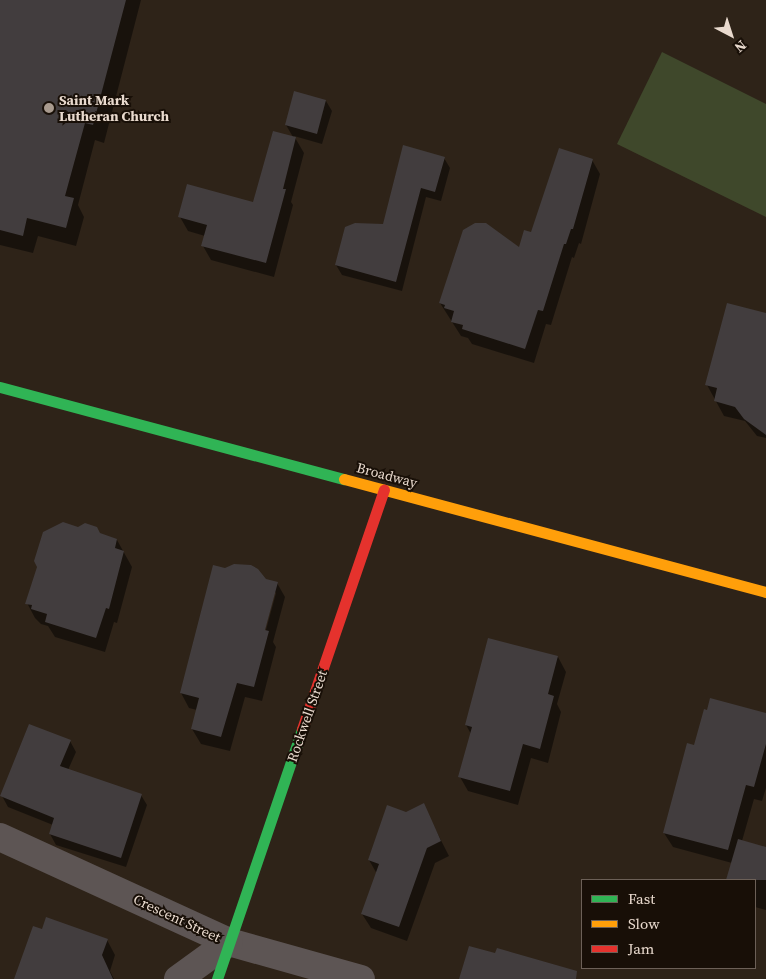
<!DOCTYPE html>
<html>
<head>
<meta charset="utf-8">
<style>
  body { margin:0 }
  #map { position:relative; width:766px; height:979px; overflow:hidden; background:#2e2318; font-family:"Source Serif 4",serif }
  div>[style] { position:absolute }
  [style*='--x'] { left:calc(var(--x)*1px); top:calc(var(--y)*1px); width:calc(var(--w)*1px); rotate:calc(var(--a)*1deg) }
  .green>* { inset:0; background:#3f482b }
  .shadow>* { inset:0; background:#0007 }
  .building>* { inset:0; background:#423d3e }
  .street>* { height:28px; margin:-14px; padding:0 14px; transform-origin:14px; border-radius:14px; background:#5d5554 }
  .fast>* { height:11px; margin:-5.5px; padding:0 5.5px; transform-origin:5.5px; border-radius:5.5px; background:#30b455 }
  .slow>* { height:11px; margin:-5.5px; padding:0 5.5px; transform-origin:5.5px; border-radius:5.5px; background:#ff9f0a }
  .jam>* { height:11px; margin:-5.5px; padding:0 5.5px; transform-origin:5.5px; border-radius:5.5px; background:#e5322d }
  .dots>* { width:14px; height:14px; translate:-50% -50%; box-sizing:border-box; border:2px solid #180f07; border-radius:50% }
  span { translate:-50% -50%; white-space:nowrap; text-align:center; line-height:1.15; -webkit-text-stroke:4px #180f07; paint-order:stroke }
  .poi-label { font-size:14px; color:#e9dace; font-weight:700 }
  .left { translate:0 -50%; text-align:left }
  .street-label { font-size:14px; color:#e9dace }
  .legend { position:absolute; left:581px; top:879px; width:175px; height:90px; box-sizing:border-box; background:#180f07; border:1px solid #6c6057; margin:0; padding:6px 9px; list-style:none; font-size:15px; color:#e9dace }
  .legend li { display:flex; align-items:center; gap:10px; height:25px }
  .legend b { width:25px; border:1px solid #6c6057 }
  .north { position:absolute; left:706px; top:10px; width:50px; height:50px; -webkit-text-stroke:4px #180f07; paint-order:stroke; rotate:140deg; font-size:14px; font-weight:700; line-height:20px; text-align:center; color:#e9dace }
  .north::after { content:''; display:block; margin:auto; width:18px; height:22px; background:#e9dace; clip-path:polygon(50% 0,100% 100%,50% 72%,0 100%) }
</style>
</head>
<body>
<div id="map">
  <div class="green">
    <i style="clip-path:polygon(662px 52px,766px 104px,766px 217px,617px 144px)"></i>
  </div>
  <div class="shadow">
    <i style="clip-path:polygon(0 0,141px 0,104px 143px,95px 140px,78px 205px,84px 217px,76px 246px,38px 236px,33px 253px,0 245px)"></i>
    <i style="clip-path:polygon(295px 93px,326px 101px,332px 111px,322px 144px,294px 136px,304px 153px,291px 202px,293px 205px,274px 277px,211px 260px,203px 246px,205px 236px,188px 231px,180px 217px,254px 203px,293px 137px,286px 125px)"></i>
    <i style="clip-path:polygon(444px 158px,450px 168px,441px 201px,426px 197px,402px 291px,342px 275px,336px 265px,383px 225px)"></i>
    <i style="clip-path:polygon(592px 160px,600px 174px,581px 244px,579px 243px,574px 258px,572px 257px,551px 325px,546px 324px,534px 363px,472px 344px,468px 338px,461px 336px,440px 303px,520px 249px)"></i>
    <i style="clip-path:polygon(766px 314px,766px 438px,757px 436px,745px 421px,724px 416px,707px 385px)"></i>
    <i style="clip-path:polygon(100px 535px,117px 540px,132px 567px,117px 623px,114px 622px,105px 652px,55px 637px,48px 626px,41px 624px,35px 618px,27px 603px)"></i>
    <i style="clip-path:polygon(evenodd,265px 580px,277px 583px,285px 597px,273px 642px,276px 647px,262px 701px,245px 697px,230px 751px,201px 744px,192px 729px,197px 710px,189px 708px,181px 693px,265px 580px,274px 591px,276px 593px,264px 637px,262px 636px,274px 591px)"></i>
    <i style="clip-path:polygon(558px 657px,566px 672px,557px 704px,561px 712px,548px 763px,531px 758px,518px 805px,468px 791px,460px 777px,471px 734px,466px 725px)"></i>
    <i style="clip-path:polygon(766px 715px,766px 788px,762px 801px,754px 799px,742px 841px,766px 848px,766px 910px,755px 907px,755px 880px,727px 880px,732px 863px,673px 847px,664px 833px,695px 746px)"></i>
    <i style="clip-path:polygon(70px 741px,76px 752px,68px 770px,141px 795px,147px 805px,126px 867px,56px 845px,50px 834px,53px 825px,8px 807px,2px 796px)"></i>
    <i style="clip-path:polygon(423px 805px,449px 856px,435px 863px,407px 941px,371px 928px,362px 914px,377px 874px,369px 860px,406px 813px)"></i>
    <i style="clip-path:polygon(43px 930px,107px 940px,115px 955px,110px 971px,114px 979px,19px 979px)"></i>
  </div>
  <div class="building">
    <i style="clip-path:polygon(0 0,126px 0,93px 125px,85px 123px,65px 196px,74px 198px,66px 228px,27px 218px,23px 236px,0 230px)"></i>
    <i style="clip-path:polygon(294px 91px,326px 100px,317px 134px,285px 125px)"></i>
    <i style="clip-path:polygon(273px 131px,296px 137px,283px 189px,286px 189px,266px 263px,201px 246px,207px 225px,178px 217px,187px 184px,253px 202px)"></i>
    <i style="clip-path:polygon(403px 145px,445px 157px,435px 192px,421px 188px,396px 282px,335px 265px,345px 227px,355px 223px,383px 224px)"></i>
    <i style="clip-path:polygon(559px 148px,593px 159px,573px 229px,571px 229px,566px 244px,564px 244px,543px 311px,538px 310px,525px 349px,462px 329px,463px 325px,451px 322px,454px 311px,444px 308px,445px 305px,439px 303px,463px 230px,475px 223px,486px 223px,519px 247px,524px 230px,531px 232px)"></i>
    <i style="clip-path:polygon(727px 303px,766px 313px,766px 435px,744px 419px,735px 407px,714px 401px,717px 388px,705px 385px)"></i>
    <i style="clip-path:polygon(63px 522px,78px 527px,85px 523px,97px 527px,100px 533px,117px 539px,115px 548px,124px 551px,109px 609px,106px 608px,96px 638px,45px 622px,47px 614px,31px 609px,32px 605px,25px 604px,37px 567px,34px 561px,43px 532px)"></i>
    <i style="clip-path:polygon(234px 564px,251px 565px,258px 569px,266px 579px,278px 582px,265px 630px,269px 631px,254px 687px,237px 683px,221px 737px,191px 729px,199px 698px,180px 693px,213px 565px,225px 568px)"></i>
    <i style="clip-path:polygon(488px 638px,558px 656px,548px 694px,554px 696px,540px 749px,523px 744px,510px 791px,458px 777px,472px 727px,465px 725px)"></i>
    <i style="clip-path:polygon(710px 698px,766px 713px,766px 744px,754px 787px,746px 785px,728px 850px,663px 833px,687px 743px,694px 745px,704px 709px,707px 710px)"></i>
    <i style="clip-path:polygon(29px 724px,71px 740px,60px 766px,142px 794px,121px 858px,49px 834px,54px 818px,0 796px)"></i>
    <i style="clip-path:polygon(424px 803px,441px 841px,427px 848px,399px 927px,361px 914px,379px 864px,368px 860px,387px 805px,406px 812px)"></i>
    <i style="clip-path:polygon(738px 839px,766px 847px,766px 880px,726px 880px)"></i>
    <i style="clip-path:polygon(46px 917px,108px 939px,102px 955px,113px 979px,14px 979px,33px 926px,42px 929px)"></i>
    <i style="clip-path:polygon(469px 946px,495px 953px,497px 948px,577px 971px,576px 979px,459px 979px)"></i>
  </div>
  <div class="street">
    <i style="--x:0;--y:837;--w:252;--a:24.6"></i>
    <i style="--x:229;--y:942;--w:137;--a:15.7"></i>
    <i style="--x:178;--y:979;--w:63;--a:-36"></i>
  </div>
  <div class="fast">
    <i style="--x:0;--y:387;--w:356;--a:15"></i>
    <i style="--x:217;--y:979;--w:264;--a:-71.2"></i>
  </div>
  <div class="slow">
    <i style="--x:344;--y:479;--w:437;--a:15"></i>
  </div>
  <div class="jam">
    <i style="--x:302;--y:729;--w:253;--a:-71.1"></i>
  </div>
  <div class="dots">
    <i style="left:49px;top:108px;background:#a89a8e"></i>
  </div>
  <div class="poi-label">
    <span class="left" style="left:59px;top:108px">Saint Mark<br>Lutheran Church</span>
  </div>
  <div class="street-label">
    <span style="left:387px;top:475px;rotate:15deg">Broadway</span>
    <span style="left:307px;top:716px;rotate:-71deg">Rockwell Street</span>
    <span style="left:177px;top:918px;rotate:25deg">Crescent Street</span>
  </div>
  <ul class="legend">
  <li><b style="height:6px;background:#30b455"></b>Fast</li>
  <li><b style="height:6px;background:#ff9f0a"></b>Slow</li>
  <li><b style="height:6px;background:#e5322d"></b>Jam</li>
  </ul>
  <div class="north">N</div>
</div>
</body>
</html>
